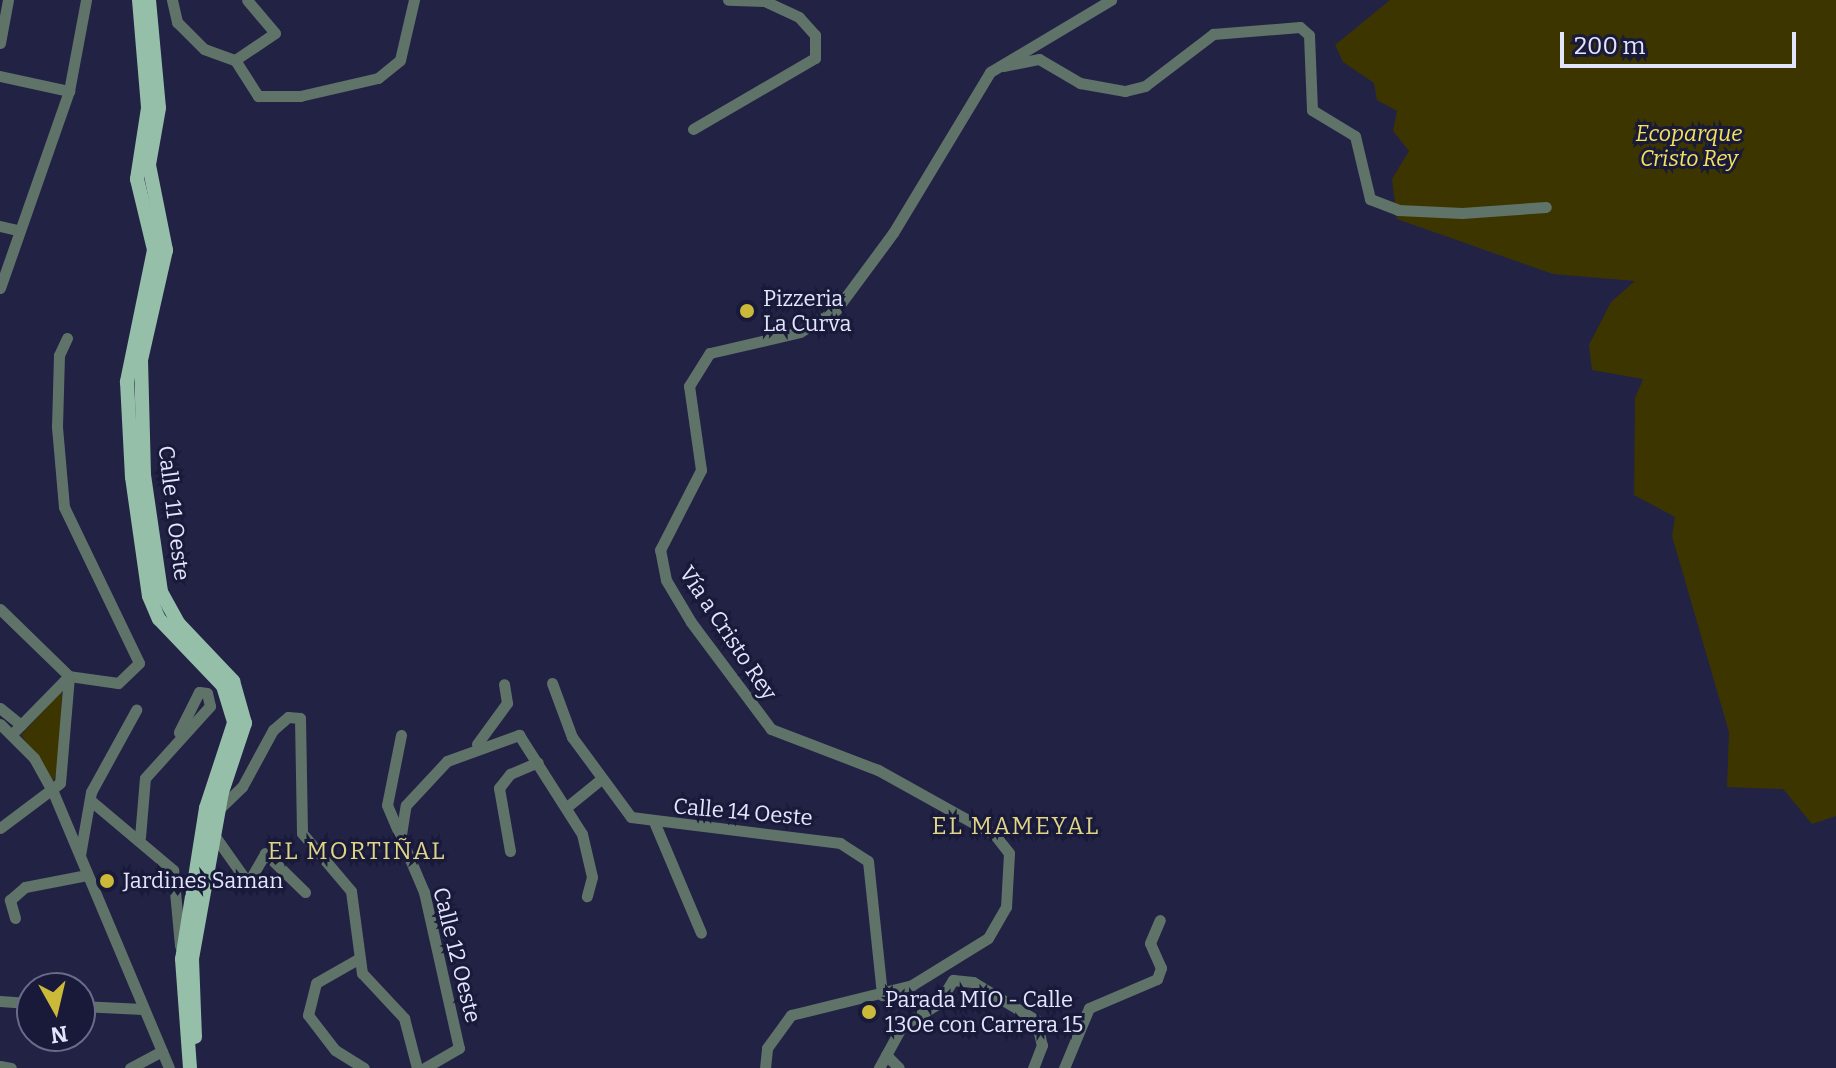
<!DOCTYPE html>
<html>
<head>
<meta charset="utf-8">
<style>
  body { margin:0 }
  #map { position:relative; width:1836px; height:1068px; overflow:hidden; background:#222245; font-family:Bitter,serif }
  div>[style] { position:absolute }
  [style*='--x'] { left:calc(var(--x)*1px); top:calc(var(--y)*1px); width:calc(var(--w)*1px); rotate:calc(var(--a)*1deg) }
  .green>* { inset:0; background:#3c3500 }
  .minor>* { height:11px; margin:-5.5px; padding:0 5.5px; transform-origin:5.5px; border-radius:5.5px; background:#5f7368 }
  .major>* { height:14px; margin:-7px; padding:0 7px; transform-origin:7px; border-radius:7px; background:#96bfa9 }
  .dots>* { width:22px; height:22px; translate:-50% -50%; box-sizing:border-box; border:4px solid #19193a; border-radius:50% }
  span { translate:-50% -50%; white-space:nowrap; text-align:center; line-height:1.15; -webkit-text-stroke:6px #19193a; paint-order:stroke }
  .park-label { font-size:22px; color:#f5e25b; font-style:italic }
  .poi-label { font-size:22px; color:#e2e5fc }
  .left { translate:0 -50%; text-align:left }
  .street-label { font-size:22px; color:#e2e5fc }
  .neighbourhood-label { font-size:24px; color:#e0d587; letter-spacing:2px }
  .north { position:absolute; left:16px; top:972px; width:80px; height:80px; box-sizing:border-box; background:#19193a; border:2px solid #696b88; border-radius:50%; rotate:172deg; font-size:22px; font-weight:700; line-height:32px; text-align:center; color:#e2e5fc }
  .north::after { content:''; display:block; margin:auto; width:28px; height:36px; background:#cbba39; clip-path:polygon(50% 0,100% 100%,50% 72%,0 100%) }
  .scale { position:absolute; left:1560px; top:32px; width:236px; height:36px; box-sizing:border-box; border:4px solid #e2e5fc; border-top:0; padding-left:10px; font-size:24px; line-height:28px; white-space:nowrap; color:#e2e5fc; -webkit-text-stroke:6px #19193a; paint-order:stroke }
</style>
</head>
<body>
<div id="map">
  <div class="green">
    <i style="clip-path:polygon(1390px 0,1836px 0,1836px 816px,1812px 824px,1783px 789px,1727px 787px,1729px 732px,1672px 536px,1675px 517px,1634px 495px,1635px 398px,1643px 379px,1592px 370px,1589px 345px,1611px 302px,1635px 281px,1553px 274px,1397px 219px,1392px 179px,1409px 151px,1393px 131px,1397px 111px,1377px 100px,1374px 83px,1343px 62px,1335px 45px)"></i>
    <i style="clip-path:polygon(62px 691px,59px 760px,54px 781px,21px 735px)"></i>
  </div>
  <div class="minor">
    <i style="--x:172;--y:0;--w:23;--a:77"></i>
    <i style="--x:177;--y:22;--w:38;--a:45"></i>
    <i style="--x:204;--y:49;--w:33;--a:20"></i>
    <i style="--x:235;--y:60;--w:48;--a:-34"></i>
    <i style="--x:275;--y:33;--w:43;--a:-130.3"></i>
    <i style="--x:0;--y:43;--w:44;--a:-79.5"></i>
    <i style="--x:235;--y:60;--w:43;--a:57.4"></i>
    <i style="--x:258;--y:96;--w:42;--a:0"></i>
    <i style="--x:300;--y:96;--w:80;--a:-13"></i>
    <i style="--x:378;--y:78;--w:28;--a:-39"></i>
    <i style="--x:400;--y:60;--w:62;--a:-76.9"></i>
    <i style="--x:1003;--y:66;--w:37;--a:-11"></i>
    <i style="--x:1039;--y:59;--w:48;--a:30.3"></i>
    <i style="--x:1080;--y:83;--w:46;--a:10.1"></i>
    <i style="--x:1125;--y:91;--w:21;--a:-14"></i>
    <i style="--x:1145;--y:86;--w:86;--a:-37.4"></i>
    <i style="--x:1213;--y:34;--w:87;--a:-4.6"></i>
    <i style="--x:1300;--y:27;--w:12;--a:42"></i>
    <i style="--x:1309;--y:35;--w:75;--a:87.7"></i>
    <i style="--x:1312;--y:110;--w:50;--a:31.2"></i>
    <i style="--x:1355;--y:136;--w:65;--a:76.6"></i>
    <i style="--x:1370;--y:199;--w:30;--a:21"></i>
    <i style="--x:1398;--y:210;--w:64;--a:2.7"></i>
    <i style="--x:1462;--y:213;--w:84;--a:-4.1"></i>
    <i style="--x:0;--y:76;--w:71;--a:12.3"></i>
    <i style="--x:693;--y:129;--w:141;--a:-30.2"></i>
    <i style="--x:815;--y:58;--w:23;--a:-90"></i>
    <i style="--x:815;--y:35;--w:24;--a:-132"></i>
    <i style="--x:799;--y:17;--w:38;--a:-155"></i>
    <i style="--x:765;--y:1;--w:37;--a:-178"></i>
    <i style="--x:0;--y:226;--w:17;--a:13"></i>
    <i style="--x:0;--y:288;--w:209;--a:-70.7"></i>
    <i style="--x:69;--y:91;--w:93;--a:-79.4"></i>
    <i style="--x:67;--y:338;--w:19;--a:115"></i>
    <i style="--x:59;--y:355;--w:72;--a:91.6"></i>
    <i style="--x:57;--y:427;--w:80;--a:85"></i>
    <i style="--x:64;--y:507;--w:173;--a:64.3"></i>
    <i style="--x:139;--y:663;--w:29;--a:136"></i>
    <i style="--x:118;--y:683;--w:49;--a:-171.9"></i>
    <i style="--x:0;--y:609;--w:96;--a:44.2"></i>
    <i style="--x:69;--y:676;--w:107;--a:94.8"></i>
    <i style="--x:60;--y:783;--w:75;--a:143.1"></i>
    <i style="--x:552;--y:683;--w:58;--a:69.7"></i>
    <i style="--x:572;--y:737;--w:99;--a:53.6"></i>
    <i style="--x:631;--y:817;--w:211;--a:7.1"></i>
    <i style="--x:840;--y:843;--w:33;--a:33"></i>
    <i style="--x:868;--y:861;--w:135;--a:84"></i>
    <i style="--x:0;--y:708;--w:27;--a:39"></i>
    <i style="--x:0;--y:724;--w:48;--a:45"></i>
    <i style="--x:34;--y:758;--w:39;--a:61"></i>
    <i style="--x:53;--y:792;--w:299;--a:67.2"></i>
    <i style="--x:12;--y:734;--w:81;--a:-45.5"></i>
    <i style="--x:401;--y:735;--w:71;--a:101.3"></i>
    <i style="--x:387;--y:805;--w:95;--a:67"></i>
    <i style="--x:424;--y:892;--w:160;--a:77.4"></i>
    <i style="--x:459;--y:1048;--w:39;--a:150"></i>
    <i style="--x:477;--y:744;--w:51;--a:-53.8"></i>
    <i style="--x:507;--y:703;--w:19;--a:-99"></i>
    <i style="--x:90;--y:800;--w:109;--a:40.1"></i>
    <i style="--x:173;--y:870;--w:76;--a:84.7"></i>
    <i style="--x:568;--y:806;--w:40;--a:-39"></i>
    <i style="--x:218;--y:810;--w:33;--a:-44"></i>
    <i style="--x:242;--y:787;--w:65;--a:-61.5"></i>
    <i style="--x:273;--y:730;--w:20;--a:-41"></i>
    <i style="--x:288;--y:717;--w:12;--a:5"></i>
    <i style="--x:300;--y:718;--w:115;--a:89"></i>
    <i style="--x:302;--y:833;--w:76;--a:49.8"></i>
    <i style="--x:351;--y:891;--w:83;--a:82.4"></i>
    <i style="--x:362;--y:973;--w:62;--a:47"></i>
    <i style="--x:404;--y:1018;--w:52;--a:75.4"></i>
    <i style="--x:655;--y:824;--w:118;--a:67.1"></i>
    <i style="--x:214;--y:835;--w:59;--a:54.7"></i>
    <i style="--x:248;--y:883;--w:34;--a:-60"></i>
    <i style="--x:265;--y:853;--w:56;--a:44.3"></i>
    <i style="--x:140;--y:837;--w:59;--a:-85.2"></i>
    <i style="--x:145;--y:778;--w:97;--a:-47.9"></i>
    <i style="--x:210;--y:706;--w:13;--a:-103"></i>
    <i style="--x:207;--y:693;--w:8;--a:-173"></i>
    <i style="--x:199;--y:692;--w:45;--a:116.6"></i>
    <i style="--x:400;--y:841;--w:36;--a:-81"></i>
    <i style="--x:406;--y:805;--w:60;--a:-47"></i>
    <i style="--x:447;--y:761;--w:77;--a:-19.9"></i>
    <i style="--x:519;--y:735;--w:117;--a:57.5"></i>
    <i style="--x:582;--y:834;--w:44;--a:76.9"></i>
    <i style="--x:592;--y:877;--w:20;--a:105"></i>
    <i style="--x:510;--y:851;--w:64;--a:-99.9"></i>
    <i style="--x:499;--y:788;--w:18;--a:-52"></i>
    <i style="--x:510;--y:774;--w:30;--a:-23"></i>
    <i style="--x:80;--y:855;--w:64;--a:-80.1"></i>
    <i style="--x:91;--y:792;--w:94;--a:-61.2"></i>
    <i style="--x:15;--y:918;--w:19;--a:-106"></i>
    <i style="--x:10;--y:900;--w:20;--a:-41"></i>
    <i style="--x:25;--y:887;--w:63;--a:-11"></i>
    <i style="--x:358;--y:959;--w:48;--a:150.3"></i>
    <i style="--x:316;--y:983;--w:33;--a:104"></i>
    <i style="--x:308;--y:1015;--w:44;--a:52.4"></i>
    <i style="--x:335;--y:1050;--w:34;--a:32"></i>
    <i style="--x:953;--y:980;--w:20;--a:6"></i>
    <i style="--x:973;--y:982;--w:74;--a:31.1"></i>
    <i style="--x:1036;--y:1020;--w:26;--a:77"></i>
    <i style="--x:1042;--y:1045;--w:25;--a:111"></i>
    <i style="--x:0;--y:1001;--w:32;--a:4"></i>
    <i style="--x:80;--y:1006;--w:63;--a:2.7"></i>
    <i style="--x:886;--y:1055;--w:18;--a:45"></i>
    <i style="--x:0;--y:1066;--w:11;--a:10"></i>
    <i style="--x:130;--y:1068;--w:36;--a:-28"></i>
    <i style="--x:765;--y:1068;--w:20;--a:-84"></i>
    <i style="--x:767;--y:1048;--w:41;--a:-54"></i>
    <i style="--x:791;--y:1015;--w:125;--a:-13.9"></i>
    <i style="--x:912;--y:985;--w:89;--a:-31.7"></i>
    <i style="--x:988;--y:938;--w:36;--a:-60"></i>
    <i style="--x:1006;--y:907;--w:54;--a:-86.8"></i>
    <i style="--x:1009;--y:853;--w:23;--a:-128"></i>
    <i style="--x:995;--y:835;--w:134;--a:-150.9"></i>
    <i style="--x:878;--y:770;--w:115;--a:-159"></i>
    <i style="--x:771;--y:729;--w:134;--a:-126.8"></i>
    <i style="--x:691;--y:622;--w:49;--a:-120.8"></i>
    <i style="--x:666;--y:580;--w:31;--a:-101"></i>
    <i style="--x:660;--y:550;--w:90;--a:-62.9"></i>
    <i style="--x:701;--y:470;--w:85;--a:-98.1"></i>
    <i style="--x:689;--y:386;--w:39;--a:-58"></i>
    <i style="--x:710;--y:353;--w:92;--a:-13.1"></i>
    <i style="--x:800;--y:332;--w:42;--a:-31.4"></i>
    <i style="--x:836;--y:310;--w:96;--a:-53.5"></i>
    <i style="--x:893;--y:233;--w:188;--a:-58.9"></i>
    <i style="--x:990;--y:72;--w:141;--a:-30.8"></i>
    <i style="--x:879;--y:1068;--w:48;--a:-61.3"></i>
    <i style="--x:902;--y:1026;--w:44;--a:-31.9"></i>
    <i style="--x:939;--y:1003;--w:27;--a:-59"></i>
    <i style="--x:1064;--y:1068;--w:65;--a:-67.4"></i>
    <i style="--x:1089;--y:1008;--w:74;--a:-23.1"></i>
    <i style="--x:1157;--y:979;--w:12;--a:-70"></i>
    <i style="--x:1161;--y:968;--w:27;--a:-114"></i>
    <i style="--x:1150;--y:943;--w:25;--a:-67"></i>
  </div>
  <div class="major">
    <i style="--x:139;--y:0;--w:108;--a:85.2"></i>
    <i style="--x:148;--y:108;--w:72;--a:98.8"></i>
    <i style="--x:137;--y:179;--w:73;--a:76.5"></i>
    <i style="--x:154;--y:250;--w:135;--a:101.6"></i>
    <i style="--x:127;--y:382;--w:95;--a:87"></i>
    <i style="--x:132;--y:477;--w:120;--a:81.9"></i>
    <i style="--x:149;--y:596;--w:25;--a:67"></i>
    <i style="--x:159;--y:619;--w:93;--a:46.3"></i>
    <i style="--x:223;--y:686;--w:39;--a:73"></i>
    <i style="--x:234;--y:723;--w:89;--a:108.2"></i>
    <i style="--x:206;--y:808;--w:153;--a:99"></i>
    <i style="--x:182;--y:959;--w:109;--a:85.8"></i>
    <i style="--x:149;--y:0;--w:108;--a:84.7"></i>
    <i style="--x:159;--y:108;--w:58;--a:100"></i>
    <i style="--x:149;--y:165;--w:87;--a:78.7"></i>
    <i style="--x:166;--y:250;--w:113;--a:102.8"></i>
    <i style="--x:141;--y:360;--w:115;--a:88.5"></i>
    <i style="--x:144;--y:475;--w:118;--a:81.7"></i>
    <i style="--x:161;--y:592;--w:37;--a:61"></i>
    <i style="--x:179;--y:624;--w:79;--a:46.5"></i>
    <i style="--x:233;--y:681;--w:44;--a:74.1"></i>
    <i style="--x:245;--y:723;--w:73;--a:108.4"></i>
    <i style="--x:222;--y:792;--w:170;--a:100.2"></i>
    <i style="--x:192;--y:959;--w:78;--a:87.8"></i>
  </div>
  <div class="dots">
    <i style="left:747px;top:311px;background:#cbba39"></i>
    <i style="left:107px;top:881px;background:#cbba39"></i>
    <i style="left:869px;top:1012px;background:#cbba39"></i>
  </div>
  <div class="park-label">
    <span style="left:1689px;top:146px">Ecoparque<br>Cristo Rey</span>
  </div>
  <div class="poi-label">
    <span class="left" style="left:763px;top:311px">Pizzeria<br>La Curva</span>
    <span class="left" style="left:123px;top:881px">Jardines Saman</span>
    <span class="left" style="left:885px;top:1012px">Parada MIO - Calle<br>13Oe con Carrera 15</span>
  </div>
  <div class="street-label">
    <span style="left:174px;top:513px;rotate:83deg">Calle 11 Oeste</span>
    <span style="left:728px;top:633px;rotate:56deg">Vía a Cristo Rey</span>
    <span style="left:743px;top:812px;rotate:5deg">Calle 14 Oeste</span>
    <span style="left:457px;top:955px;rotate:76deg">Calle 12 Oeste</span>
  </div>
  <div class="neighbourhood-label">
    <span style="left:1016px;top:827px">EL MAMEYAL</span>
    <span style="left:357px;top:852px">EL MORTIÑAL</span>
  </div>
  <div class="north">N</div>
  <div class="scale">200 m</div>
</div>
</body>
</html>
